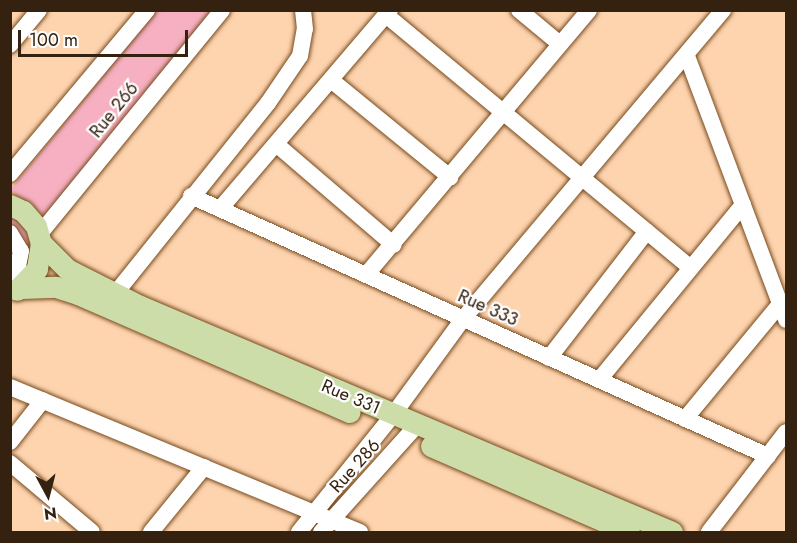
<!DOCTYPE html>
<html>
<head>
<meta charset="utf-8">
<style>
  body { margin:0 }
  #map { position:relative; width:797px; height:543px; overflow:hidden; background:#fed4af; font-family:Jost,sans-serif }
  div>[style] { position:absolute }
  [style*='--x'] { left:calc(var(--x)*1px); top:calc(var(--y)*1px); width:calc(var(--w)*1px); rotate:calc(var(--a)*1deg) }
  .green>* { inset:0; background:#f7b0c2 }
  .roads { filter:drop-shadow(0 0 2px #774a1c) drop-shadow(0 0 2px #774a1c) }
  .minor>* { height:16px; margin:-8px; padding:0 8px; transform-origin:8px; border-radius:8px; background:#fff }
  .major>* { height:21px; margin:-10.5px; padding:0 10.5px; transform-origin:10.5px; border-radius:10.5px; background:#cddda9 }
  span { translate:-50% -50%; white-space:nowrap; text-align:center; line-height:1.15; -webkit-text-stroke:4.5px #fefefe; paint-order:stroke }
  .street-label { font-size:18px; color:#35210f }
  .frame { position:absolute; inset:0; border:12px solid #35210f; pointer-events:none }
  .north { position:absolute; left:18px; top:465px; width:60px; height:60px; -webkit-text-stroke:4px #fefefe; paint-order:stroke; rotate:173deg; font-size:16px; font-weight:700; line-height:24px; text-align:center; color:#35210f }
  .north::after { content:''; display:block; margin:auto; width:21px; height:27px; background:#35210f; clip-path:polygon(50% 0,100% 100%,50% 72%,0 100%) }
  .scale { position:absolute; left:18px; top:30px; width:170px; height:27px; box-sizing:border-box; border:3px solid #35210f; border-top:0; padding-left:8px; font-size:18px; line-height:21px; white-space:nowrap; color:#35210f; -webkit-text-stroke:4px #fefefe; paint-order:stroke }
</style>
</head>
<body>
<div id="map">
  <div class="green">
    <i style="clip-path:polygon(156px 11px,218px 11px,46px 217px,10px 190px)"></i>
    <i style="clip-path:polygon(10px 211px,20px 217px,33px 241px,28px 268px,10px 283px)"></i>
  </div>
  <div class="roads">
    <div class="minor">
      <i style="--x:519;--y:10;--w:53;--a:39.7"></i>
      <i style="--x:386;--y:15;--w:396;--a:39.7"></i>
      <i style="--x:10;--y:45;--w:45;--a:-50.4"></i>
      <i style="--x:687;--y:56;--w:282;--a:69.4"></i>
      <i style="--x:331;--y:80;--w:154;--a:39.2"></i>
      <i style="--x:276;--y:144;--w:155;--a:40.6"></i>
      <i style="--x:10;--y:174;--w:214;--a:-50.1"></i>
      <i style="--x:191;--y:196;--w:633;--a:24.26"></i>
      <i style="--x:220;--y:209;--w:262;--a:-49.5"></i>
      <i style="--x:10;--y:233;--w:21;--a:59"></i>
      <i style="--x:21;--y:251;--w:15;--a:101"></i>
      <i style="--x:18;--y:266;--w:11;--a:135"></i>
      <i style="--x:38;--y:236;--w:291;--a:-50.8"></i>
      <i style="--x:366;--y:275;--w:346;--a:-49.9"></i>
      <i style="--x:115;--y:294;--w:245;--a:-51.3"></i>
      <i style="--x:268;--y:103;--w:57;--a:-55.8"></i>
      <i style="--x:300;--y:56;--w:27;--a:-80"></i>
      <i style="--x:305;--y:29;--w:19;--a:-96"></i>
      <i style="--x:549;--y:358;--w:160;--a:-52.3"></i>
      <i style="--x:599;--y:380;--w:227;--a:-50.6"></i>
      <i style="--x:10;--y:387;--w:379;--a:22.5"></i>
      <i style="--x:685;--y:419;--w:149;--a:-50.4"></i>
      <i style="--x:10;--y:442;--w:53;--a:-51.8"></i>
      <i style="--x:10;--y:463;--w:107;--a:40.1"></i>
      <i style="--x:151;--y:532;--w:84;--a:-50.8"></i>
      <i style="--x:299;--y:532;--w:150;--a:-51.2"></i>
      <i style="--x:393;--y:415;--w:119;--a:-53.9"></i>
      <i style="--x:463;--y:319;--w:404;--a:-49.9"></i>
      <i style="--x:321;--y:532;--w:144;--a:-48.1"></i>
      <i style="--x:709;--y:532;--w:126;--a:-52.4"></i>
    </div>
    <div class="major">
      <i style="--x:10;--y:205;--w:14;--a:25"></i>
      <i style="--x:23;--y:211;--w:20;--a:49"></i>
      <i style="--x:36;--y:226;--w:18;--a:74"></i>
      <i style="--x:41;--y:243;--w:26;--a:99"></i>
      <i style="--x:37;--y:269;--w:29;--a:134"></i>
      <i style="--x:41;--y:243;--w:37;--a:45"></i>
      <i style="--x:67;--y:269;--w:82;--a:26.9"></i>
      <i style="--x:140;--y:306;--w:578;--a:23.02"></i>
      <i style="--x:22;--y:288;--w:34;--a:-2"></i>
      <i style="--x:56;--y:287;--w:23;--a:18"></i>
      <i style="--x:78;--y:294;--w:296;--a:23.5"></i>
      <i style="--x:431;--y:446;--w:216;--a:23.5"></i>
    </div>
  </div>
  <div class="street-label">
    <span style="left:114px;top:110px;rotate:-51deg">Rue 266</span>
    <span style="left:488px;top:308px;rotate:24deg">Rue 333</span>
    <span style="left:351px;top:397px;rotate:23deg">Rue 331</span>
    <span style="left:355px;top:466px;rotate:-48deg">Rue 286</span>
  </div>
  <div class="frame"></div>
  <div class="north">N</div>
  <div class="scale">100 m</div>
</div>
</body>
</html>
